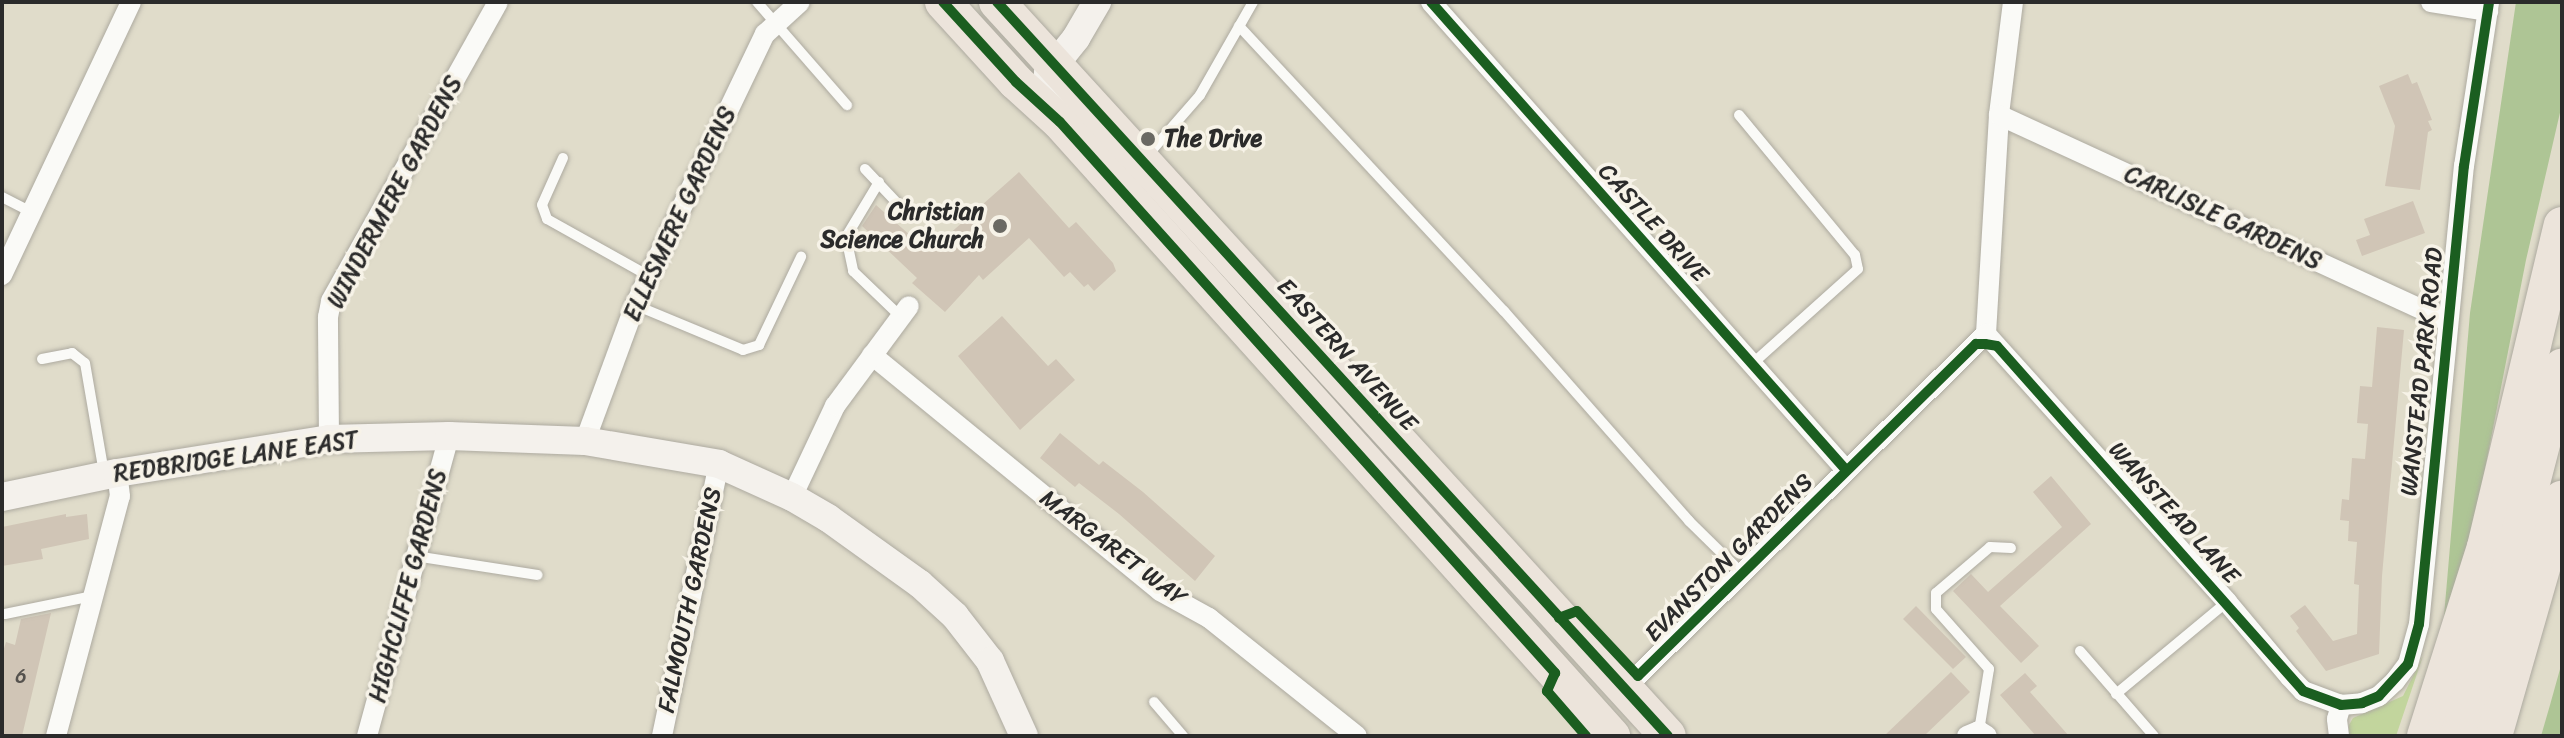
<!DOCTYPE html>
<html>
<head>
<meta charset="utf-8">
<style>
  body { margin:0 }
  #map { position:relative; width:2564px; height:738px; overflow:hidden; background:#e0dcca; font-family:Sriracha,sans-serif }
  div>[style] { position:absolute }
  [style*='--x'] { left:calc(var(--x)*1px); top:calc(var(--y)*1px); width:calc(var(--w)*1px); rotate:calc(var(--a)*1deg) }
  .green>* { inset:0; background:#c2d59d }
  .forest>* { inset:0; background:#aec595 }
  .building>* { inset:0; background:#d0c5b6 }
  .roads { filter:drop-shadow(0 0 2px #adaaa0) drop-shadow(0 0 2px #adaaa0) }
  .lane>* { height:10px; margin:-5px; padding:0 5px; transform-origin:5px; border-radius:5px; background:#fafaf7 }
  .street>* { height:20px; margin:-10px; padding:0 10px; transform-origin:10px; border-radius:10px; background:#fafaf7 }
  .secondary>* { height:28px; margin:-14px; padding:0 14px; transform-origin:14px; border-radius:14px; background:#f4f1ec }
  .highway>* { height:36px; margin:-18px; padding:0 18px; transform-origin:18px; border-radius:18px; background:#ece4db }
  .cycleway>* { height:10px; margin:-5px; padding:0 5px; transform-origin:5px; border-radius:5px; background:#1b5e20 }
  .dots>* { width:22px; height:22px; translate:-50% -50%; box-sizing:border-box; border:4px solid #f7f3e8; border-radius:50% }
  span { translate:-50% -50%; white-space:nowrap; text-align:center; line-height:1.15; -webkit-text-stroke:7px #f7f3e8; paint-order:stroke }
  .number-label { font-size:20px; color:#55524e }
  .number-label span { -webkit-text-stroke-width:0 }
  .poi-label { font-size:24px; color:#2b2b2b; font-weight:700 }
  .left { translate:0 -50%; text-align:left }
  .right { translate:-100% -50%; text-align:right }
  .street-label { font-size:24px; color:#2b2b2b }
  .frame { position:absolute; inset:0; border:4px solid #2b2b2b; pointer-events:none }
</style>
</head>
<body>
<div id="map">
  <div class="green">
    <i style="clip-path:polygon(2423px 656px,2396px 736px,2349px 736px,2349px 725px,2353px 718px,2403px 696px)"></i>
  </div>
  <div class="forest">
    <i style="clip-path:polygon(2516px 2px,2562px 2px,2562px 104px,2526px 260px,2477px 510px,2443px 628px,2470px 313px)"></i>
    <i style="clip-path:polygon(2562px 662px,2562px 736px,2541px 736px,2550px 705px)"></i>
  </div>
  <div class="building">
    <i style="clip-path:polygon(2408px 74px,2412px 84px,2417px 82px,2432px 120px,2428px 121px,2432px 130px,2428px 132px,2420px 190px,2385px 186px,2395px 126px,2379px 86px)"></i>
    <i style="clip-path:polygon(1019px 172px,1069px 228px,1076px 222px,1113px 263px,1116px 271px,1094px 291px,1088px 284px,1084px 287px,1070px 272px,1064px 277px,1029px 238px,983px 280px,979px 275px,945px 312px,912px 283px,917px 278px,862px 226px,876px 205px,929px 252px)"></i>
    <i style="clip-path:polygon(2413px 201px,2425px 233px,2362px 256px,2356px 240px,2370px 235px,2364px 219px)"></i>
    <i style="clip-path:polygon(1002px 316px,1048px 366px,1056px 359px,1075px 380px,1020px 430px,958px 356px)"></i>
    <i style="clip-path:polygon(2377px 327px,2404px 330px,2382px 576px,2379px 654px,2326px 671px,2296px 631px,2299px 628px,2290px 616px,2305px 605px,2333px 641px,2357px 634px,2359px 585px,2354px 584px,2357px 542px,2348px 541px,2349px 521px,2340px 520px,2342px 499px,2349px 500px,2352px 458px,2365px 459px,2368px 424px,2357px 423px,2360px 386px,2372px 387px)"></i>
    <i style="clip-path:polygon(1060px 433px,1099px 465px,1103px 461px,1143px 492px,1215px 556px,1195px 581px,1119px 514px,1079px 483px,1075px 487px,1040px 458px)"></i>
    <i style="clip-path:polygon(2051px 476px,2091px 524px,2000px 606px,2039px 646px,2021px 663px,1953px 591px,1971px 574px,1988px 592px,2062px 527px,2033px 492px)"></i>
    <i style="clip-path:polygon(66px 514px,66px 517px,87px 514px,89px 539px,41px 549px,43px 559px,2px 566px,2px 527px)"></i>
    <i style="clip-path:polygon(1916px 606px,1966px 657px,1953px 669px,1903px 619px)"></i>
    <i style="clip-path:polygon(51px 613px,22px 736px,2px 736px,2px 655px,6px 642px,15px 645px,21px 619px)"></i>
    <i style="clip-path:polygon(1951px 672px,1970px 692px,1924px 736px,1884px 736px)"></i>
    <i style="clip-path:polygon(2025px 673px,2037px 686px,2030px 692px,2069px 736px,2036px 736px,2000px 695px)"></i>
  </div>
  <div class="roads">
    <div class="lane">
      <i style="--x:757;--y:2;--w:137;--a:48.9"></i>
      <i style="--x:1239;--y:26;--w:389;--a:47.1"></i>
      <i style="--x:1504;--y:311;--w:280;--a:48.6"></i>
      <i style="--x:1689;--y:521;--w:77;--a:44.5"></i>
      <i style="--x:1739;--y:115;--w:182;--a:50.4"></i>
      <i style="--x:1855;--y:255;--w:14;--a:78"></i>
      <i style="--x:1858;--y:269;--w:142;--a:138.1"></i>
      <i style="--x:1146;--y:157;--w:82;--a:-48.9"></i>
      <i style="--x:1200;--y:95;--w:107;--a:-60.3"></i>
      <i style="--x:563;--y:158;--w:51;--a:114.1"></i>
      <i style="--x:542;--y:205;--w:15;--a:70"></i>
      <i style="--x:547;--y:219;--w:117;--a:29.2"></i>
      <i style="--x:865;--y:169;--w:50;--a:46.6"></i>
      <i style="--x:879;--y:182;--w:64;--a:121"></i>
      <i style="--x:846;--y:237;--w:35;--a:78"></i>
      <i style="--x:853;--y:271;--w:66;--a:43.8"></i>
      <i style="--x:2;--y:197;--w:34;--a:27"></i>
      <i style="--x:635;--y:305;--w:117;--a:22.6"></i>
      <i style="--x:743;--y:350;--w:17;--a:-17"></i>
      <i style="--x:759;--y:345;--w:98;--a:-64.5"></i>
      <i style="--x:42;--y:359;--w:31;--a:-11"></i>
      <i style="--x:72;--y:353;--w:16;--a:38"></i>
      <i style="--x:85;--y:363;--w:112;--a:80.2"></i>
      <i style="--x:415;--y:556;--w:124;--a:8.8"></i>
      <i style="--x:5;--y:614;--w:90;--a:-11.6"></i>
      <i style="--x:2080;--y:651;--w:113;--a:49"></i>
      <i style="--x:2116;--y:694;--w:144;--a:-39.7"></i>
      <i style="--x:1154;--y:702;--w:45;--a:49.5"></i>
      <i style="--x:1979;--y:731;--w:63;--a:-80.8"></i>
      <i style="--x:1989;--y:669;--w:80;--a:-131.5"></i>
      <i style="--x:1936;--y:609;--w:16;--a:-90"></i>
      <i style="--x:1936;--y:593;--w:71;--a:-40.4"></i>
      <i style="--x:1990;--y:547;--w:21;--a:3"></i>
    </div>
    <div class="street">
      <i style="--x:1431;--y:2;--w:625;--a:48.43"></i>
      <i style="--x:2013;--y:2;--w:114;--a:97.1"></i>
      <i style="--x:1999;--y:115;--w:219;--a:93.4"></i>
      <i style="--x:1986;--y:334;--w:360;--a:48"></i>
      <i style="--x:2227;--y:602;--w:98;--a:50"></i>
      <i style="--x:2290;--y:677;--w:19;--a:47"></i>
      <i style="--x:2303;--y:691;--w:40;--a:20.2"></i>
      <i style="--x:2341;--y:705;--w:21;--a:-5"></i>
      <i style="--x:2362;--y:703;--w:18;--a:-22"></i>
      <i style="--x:2379;--y:696;--w:22;--a:-43"></i>
      <i style="--x:2395;--y:681;--w:21;--a:-53"></i>
      <i style="--x:2408;--y:664;--w:41;--a:-74.6"></i>
      <i style="--x:2419;--y:624;--w:460;--a:-84.4"></i>
      <i style="--x:2464;--y:166;--w:166;--a:-81.3"></i>
      <i style="--x:2431;--y:2;--w:58;--a:9"></i>
      <i style="--x:1999;--y:115;--w:492;--a:24.7"></i>
      <i style="--x:2;--y:275;--w:302;--a:-64.7"></i>
      <i style="--x:872;--y:355;--w:372;--a:39.3"></i>
      <i style="--x:1160;--y:591;--w:56;--a:28.9"></i>
      <i style="--x:1209;--y:618;--w:189;--a:38.6"></i>
      <i style="--x:329;--y:439;--w:122;--a:-90.5"></i>
      <i style="--x:328;--y:317;--w:16;--a:-79"></i>
      <i style="--x:331;--y:301;--w:342;--a:-60.8"></i>
      <i style="--x:585;--y:441;--w:145;--a:-69.8"></i>
      <i style="--x:635;--y:305;--w:301;--a:-64.4"></i>
      <i style="--x:765;--y:34;--w:47;--a:-42.4"></i>
      <i style="--x:792;--y:497;--w:101;--a:-64.7"></i>
      <i style="--x:835;--y:406;--w:124;--a:-53.5"></i>
      <i style="--x:1624;--y:689;--w:507;--a:-44.44"></i>
      <i style="--x:56;--y:736;--w:248;--a:-75.1"></i>
      <i style="--x:120;--y:496;--w:23;--a:-97"></i>
      <i style="--x:367;--y:736;--w:311;--a:-74.7"></i>
      <i style="--x:662;--y:736;--w:278;--a:-78.2"></i>
      <i style="--x:1967;--y:736;--w:13;--a:-23"></i>
      <i style="--x:1979;--y:731;--w:9;--a:32"></i>
      <i style="--x:2339;--y:736;--w:17;--a:-97"></i>
      <i style="--x:2337;--y:719;--w:15;--a:-74"></i>
    </div>
    <div class="secondary">
      <i style="--x:1059;--y:122;--w:37;--a:-109"></i>
      <i style="--x:1047;--y:87;--w:14;--a:-86"></i>
      <i style="--x:1048;--y:73;--w:45;--a:-51.3"></i>
      <i style="--x:1076;--y:38;--w:42;--a:-59.7"></i>
      <i style="--x:2;--y:497;--w:117;--a:-11.8"></i>
      <i style="--x:117;--y:473;--w:215;--a:-9.1"></i>
      <i style="--x:329;--y:439;--w:120;--a:-1.4"></i>
      <i style="--x:449;--y:436;--w:136;--a:2.1"></i>
      <i style="--x:585;--y:441;--w:136;--a:9.7"></i>
      <i style="--x:719;--y:464;--w:80;--a:24.3"></i>
      <i style="--x:792;--y:497;--w:42;--a:30.3"></i>
      <i style="--x:828;--y:518;--w:113;--a:35.7"></i>
      <i style="--x:920;--y:584;--w:47;--a:42.4"></i>
      <i style="--x:955;--y:616;--w:57;--a:52.1"></i>
      <i style="--x:990;--y:661;--w:82;--a:65.6"></i>
    </div>
    <div class="highway">
      <i style="--x:943;--y:2;--w:108;--a:47.6"></i>
      <i style="--x:1016;--y:82;--w:59;--a:42.3"></i>
      <i style="--x:1060;--y:122;--w:826;--a:48.04"></i>
      <i style="--x:997;--y:2;--w:994;--a:47.57"></i>
      <i style="--x:2425;--y:736;--w:198;--a:-72.4"></i>
      <i style="--x:2485;--y:547;--w:331;--a:-76.6"></i>
      <i style="--x:2458;--y:736;--w:176;--a:-72.8"></i>
      <i style="--x:2510;--y:568;--w:208;--a:-75.5"></i>
      <i style="--x:2494;--y:736;--w:247;--a:-74"></i>
    </div>
  </div>
  <div class="cycleway">
    <i style="--x:943;--y:2;--w:108;--a:47.6"></i>
    <i style="--x:1016;--y:82;--w:59;--a:42.3"></i>
    <i style="--x:1060;--y:122;--w:741;--a:48.06"></i>
    <i style="--x:1555;--y:673;--w:20;--a:114"></i>
    <i style="--x:1547;--y:691;--w:60;--a:49.1"></i>
    <i style="--x:997;--y:2;--w:994;--a:47.57"></i>
    <i style="--x:1431;--y:2;--w:625;--a:48.43"></i>
    <i style="--x:1559;--y:618;--w:19;--a:-21"></i>
    <i style="--x:1577;--y:611;--w:89;--a:46.8"></i>
    <i style="--x:1638;--y:676;--w:474;--a:-44.5"></i>
    <i style="--x:1976;--y:344;--w:9;--a:0"></i>
    <i style="--x:1985;--y:344;--w:12;--a:9"></i>
    <i style="--x:1997;--y:346;--w:461;--a:48.4"></i>
    <i style="--x:2303;--y:691;--w:40;--a:20.2"></i>
    <i style="--x:2341;--y:705;--w:21;--a:-5"></i>
    <i style="--x:2362;--y:703;--w:18;--a:-22"></i>
    <i style="--x:2379;--y:696;--w:43;--a:-47.8"></i>
    <i style="--x:2408;--y:664;--w:41;--a:-74.6"></i>
    <i style="--x:2419;--y:624;--w:460;--a:-84.4"></i>
    <i style="--x:2464;--y:166;--w:166;--a:-81.3"></i>
  </div>
  <div class="dots">
    <i style="left:1148px;top:139px;background:#6a6963"></i>
    <i style="left:1000px;top:226px;background:#6a6963"></i>
  </div>
  <div class="number-label">
    <span style="left:21px;top:676px">6</span>
  </div>
  <div class="poi-label">
    <span class="left" style="left:1164px;top:139px">The Drive</span>
    <span class="right" style="left:984px;top:226px">Christian<br>Science Church</span>
  </div>
  <div class="street-label">
    <span style="left:395px;top:192px;rotate:-62deg">WINDERMERE GARDENS</span>
    <span style="left:680px;top:214px;rotate:-65deg">ELLESMERE GARDENS</span>
    <span style="left:2223px;top:218px;rotate:25deg">CARLISLE GARDENS</span>
    <span style="left:1653px;top:223px;rotate:48deg">CASTLE DRIVE</span>
    <span style="left:1347px;top:355px;rotate:48deg">EASTERN AVENUE</span>
    <span style="left:2422px;top:372px;rotate:-84deg">WANSTEAD PARK ROAD</span>
    <span style="left:236px;top:457px;rotate:-8deg">REDBRIDGE LANE EAST</span>
    <span style="left:2174px;top:513px;rotate:48deg">WANSTEAD LANE</span>
    <span style="left:1113px;top:548px;rotate:37deg">MARGARET WAY</span>
    <span style="left:1729px;top:558px;rotate:-45deg">EVANSTON GARDENS</span>
    <span style="left:408px;top:586px;rotate:-75deg">HIGHCLIFFE GARDENS</span>
    <span style="left:690px;top:600px;rotate:-78deg">FALMOUTH GARDENS</span>
  </div>
  <div class="frame"></div>
</div>
</body>
</html>
